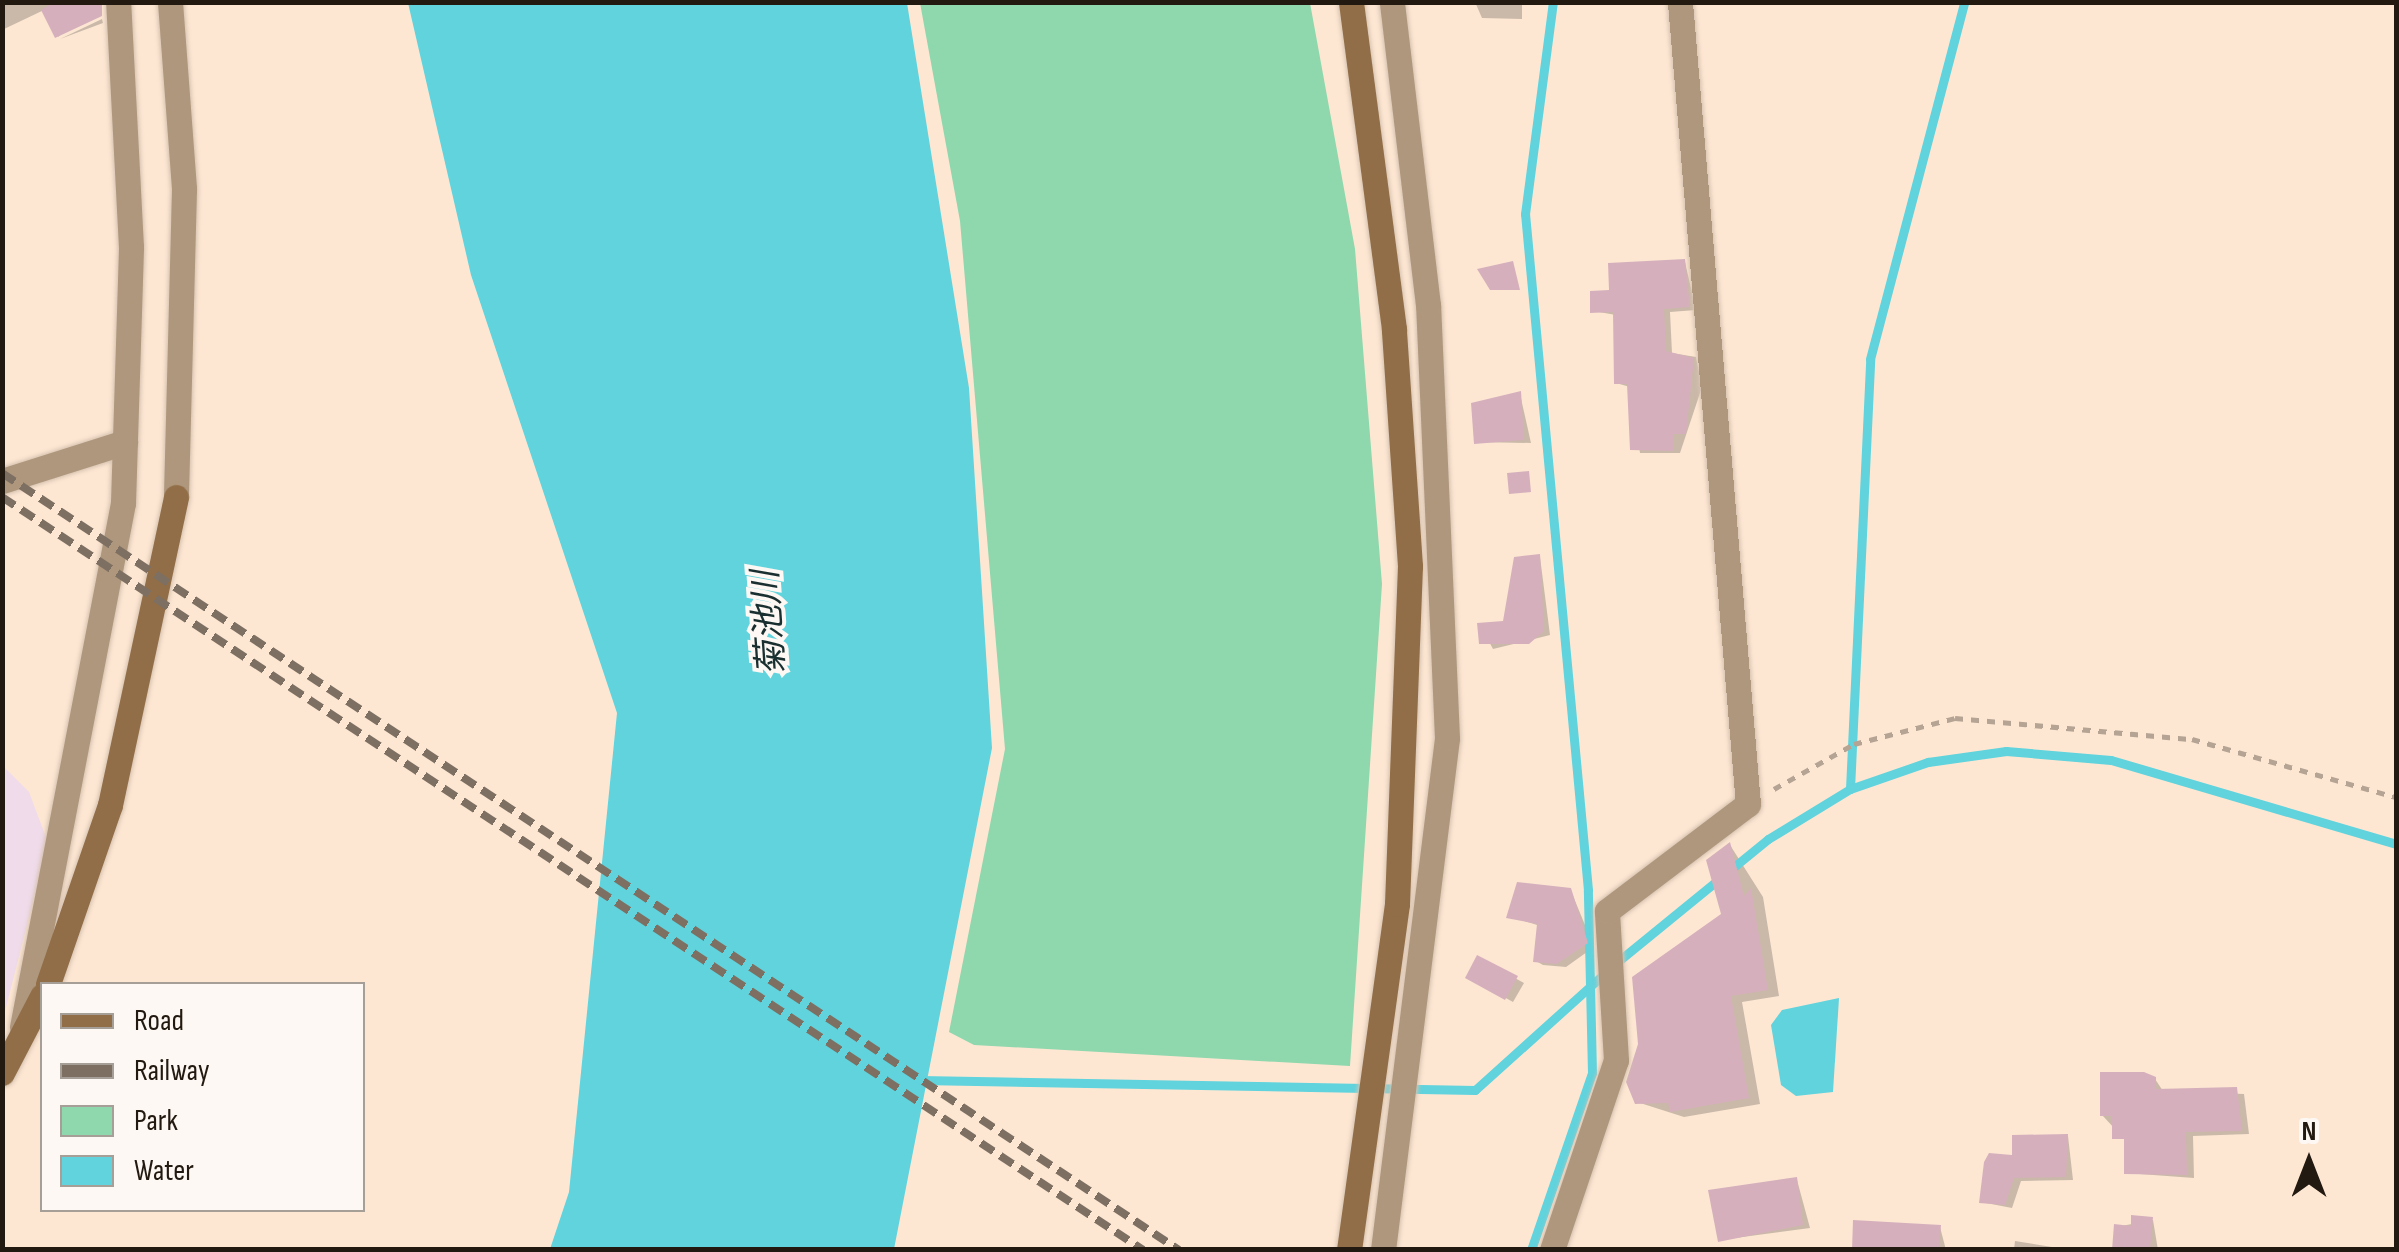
<!DOCTYPE html>
<html>
<head>
<meta charset="utf-8">
<style>
  body { margin:0 }
  #map { position:relative; width:2399px; height:1252px; overflow:hidden; background:#fde7d3; font-family:"Sofia Sans Condensed","Noto Sans JP",sans-serif }
  div>[style] { position:absolute }
  [style*='--x'] { left:calc(var(--x)*1px); top:calc(var(--y)*1px); width:calc(var(--w)*1px); rotate:calc(var(--a)*1deg) }
  .industrial>* { inset:0; background:#efdbea }
  .green>* { inset:0; background:#8fd7ad }
  .water>* { inset:0; background:#60d3dd }
  .shadow>* { inset:0; background:#0003 }
  .stream>* { height:9px; margin:-4.5px; padding:0 4.5px; transform-origin:4.5px; border-radius:4.5px; background:#60d3dd }
  .building>* { inset:0; background:#d5b0bc }
  .path>* { height:5px; margin-top:-2.5px; transform-origin:0; background:repeating-linear-gradient(90deg,#b5a393 0 8px,transparent 0 16px) }
  .roads { filter:drop-shadow(0 0 2px #d6c2b0) drop-shadow(0 0 2px #d6c2b0) }
  .street>* { height:25px; margin:-12.5px; padding:0 12.5px; transform-origin:12.5px; border-radius:12.5px; background:#af977d }
  .secondary>* { height:25px; margin:-12.5px; padding:0 12.5px; transform-origin:12.5px; border-radius:12.5px; background:#916e47 }
  .rail>* { height:8px; margin-top:-4px; transform-origin:0; background:repeating-linear-gradient(90deg,#7d6f61 0 15px,transparent 0 23px) }
  span { translate:-50% -50%; white-space:nowrap; text-align:center; line-height:1.15; -webkit-text-stroke:8px #fdf8f3; paint-order:stroke }
  .water-label { font-size:35px; color:#1a2f30; font-style:italic }
  .frame { position:absolute; inset:0; border:5px solid #221910; pointer-events:none }
  .legend { position:absolute; left:40px; top:982px; width:325px; height:230px; box-sizing:border-box; background:#fdf8f3; border:2px solid #a59f98; margin:0; padding:12px 18px; list-style:none; font-size:30px; color:#221910 }
  .legend li { display:flex; align-items:center; gap:20px; height:50px }
  .legend b { width:50px; border:2px solid #a59f98 }
  .north { position:absolute; left:2259px; top:1112px; width:100px; height:100px; -webkit-text-stroke:8px #fdf8f3; paint-order:stroke; rotate:0deg; font-size:28px; font-weight:700; line-height:40px; text-align:center; color:#221910 }
  .north::after { content:''; display:block; margin:auto; width:35px; height:45px; background:#221910; clip-path:polygon(50% 0,100% 100%,50% 72%,0 100%) }
</style>
</head>
<body>
<div id="map">
  <div class="industrial">
    <i style="clip-path:polygon(3px 766px,29px 792px,48px 843px,3px 1019px)"></i>
  </div>
  <div class="green">
    <i style="clip-path:polygon(920px 3px,1310px 3px,1355px 249px,1382px 584px,1350px 1066px,974px 1045px,949px 1032px,1005px 749px,960px 221px)"></i>
  </div>
  <div class="water">
    <i style="clip-path:polygon(907px 3px,969px 388px,992px 748px,894px 1249px,550px 1249px,569px 1192px,617px 713px,471px 275px,408px 3px)"></i>
    <i style="clip-path:polygon(1839px 998px,1833px 1092px,1796px 1096px,1781px 1085px,1771px 1025px,1782px 1010px)"></i>
  </div>
  <div class="shadow">
    <i style="clip-path:polygon(2px 2px,96px 2px,58px 37px,44px 10px,2px 30px)"></i>
    <i style="clip-path:polygon(1475px 2px,1522px 2px,1522px 19px,1482px 18px)"></i>
    <i style="clip-path:polygon(102px 19px,103px 23px,60px 39px)"></i>
    <i style="clip-path:polygon(1685px 262px,1696px 310px,1670px 312px,1672px 353px,1696px 357px,1702px 387px,1680px 453px,1640px 453px,1630px 387px,1616px 383px,1616px 315px,1593px 311px,1612px 292px)"></i>
    <i style="clip-path:polygon(1520px 394px,1531px 443px,1476px 442px)"></i>
    <i style="clip-path:polygon(1540px 557px,1550px 635px,1493px 649px,1480px 625px,1505px 623px)"></i>
    <i style="clip-path:polygon(1730px 845px,1763px 897px,1779px 996px,1742px 1002px,1760px 1104px,1684px 1117px,1637px 1102px,1724px 915px)"></i>
    <i style="clip-path:polygon(1571px 891px,1594px 947px,1566px 967px,1543px 965px,1536px 961px,1540px 926px,1509px 916px)"></i>
    <i style="clip-path:polygon(1478px 958px,1524px 983px,1513px 1002px,1468px 977px)"></i>
    <i style="clip-path:polygon(2155px 1079px,2163px 1091px,2244px 1094px,2249px 1134px,2193px 1136px,2194px 1178px,2126px 1173px,2127px 1142px,2102px 1115px)"></i>
    <i style="clip-path:polygon(2068px 1136px,2073px 1180px,2021px 1181px,2012px 1208px,1981px 1202px,2014px 1158px)"></i>
    <i style="clip-path:polygon(1797px 1180px,1810px 1228px,1720px 1240px)"></i>
    <i style="clip-path:polygon(2153px 1220px,2158px 1250px,2114px 1250px,2116px 1227px)"></i>
    <i style="clip-path:polygon(1940px 1227px,1946px 1250px,1854px 1250px)"></i>
    <i style="clip-path:polygon(2015px 1241px,2058px 1248px,2061px 1250px,2014px 1250px)"></i>
  </div>
  <div class="stream">
    <i style="--x:1850;--y:789;--w:430;--a:-87.3"></i>
    <i style="--x:1870;--y:359;--w:369;--a:-75.2"></i>
    <i style="--x:1616;--y:963;--w:196;--a:-39.2"></i>
    <i style="--x:1768;--y:839;--w:96;--a:-31.4"></i>
    <i style="--x:1850;--y:789;--w:83;--a:-19.1"></i>
    <i style="--x:1928;--y:762;--w:79;--a:-8"></i>
    <i style="--x:2006;--y:751;--w:105;--a:4.9"></i>
    <i style="--x:2111;--y:760;--w:297;--a:16.4"></i>
    <i style="--x:920;--y:1080;--w:555;--a:1.03"></i>
    <i style="--x:1475;--y:1090;--w:173;--a:-42"></i>
    <i style="--x:1531;--y:1250;--w:187;--a:-71"></i>
    <i style="--x:1592;--y:1073;--w:183;--a:-91.3"></i>
    <i style="--x:1588;--y:890;--w:679;--a:-95.32"></i>
    <i style="--x:1525;--y:214;--w:214;--a:-82.5"></i>
  </div>
  <div class="building">
    <i style="clip-path:polygon(55px 2px,102px 2px,102px 16px,55px 38px,41px 10px)"></i>
    <i style="clip-path:polygon(1685px 259px,1690px 307px,1664px 309px,1666px 351px,1694px 358px,1686px 434px,1673px 434px,1673px 451px,1630px 450px,1627px 384px,1614px 384px,1613px 312px,1590px 313px,1590px 291px,1609px 290px,1608px 263px)"></i>
    <i style="clip-path:polygon(1513px 261px,1520px 290px,1490px 290px,1477px 269px)"></i>
    <i style="clip-path:polygon(1521px 391px,1524px 440px,1474px 444px,1471px 403px)"></i>
    <i style="clip-path:polygon(1529px 471px,1531px 492px,1509px 494px,1507px 473px)"></i>
    <i style="clip-path:polygon(1540px 554px,1544px 631px,1529px 644px,1479px 644px,1477px 623px,1503px 621px,1514px 557px)"></i>
    <i style="clip-path:polygon(1730px 842px,1744px 896px,1751px 888px,1768px 990px,1731px 996px,1749px 1098px,1670px 1112px,1668px 1103px,1635px 1104px,1626px 1082px,1638px 1044px,1632px 977px,1721px 914px,1706px 860px)"></i>
    <i style="clip-path:polygon(1517px 882px,1571px 888px,1588px 943px,1557px 964px,1533px 962px,1537px 924px,1506px 918px)"></i>
    <i style="clip-path:polygon(1477px 955px,1518px 976px,1505px 1000px,1465px 978px)"></i>
    <i style="clip-path:polygon(2100px 1072px,2144px 1072px,2156px 1077px,2156px 1089px,2237px 1087px,2242px 1131px,2186px 1132px,2187px 1175px,2124px 1174px,2124px 1139px,2112px 1139px,2112px 1116px,2100px 1116px)"></i>
    <i style="clip-path:polygon(2068px 1134px,2066px 1177px,2014px 1178px,2005px 1205px,1979px 1203px,1984px 1162px,1989px 1153px,2012px 1155px,2012px 1135px)"></i>
    <i style="clip-path:polygon(1797px 1177px,1803px 1225px,1718px 1242px,1708px 1190px)"></i>
    <i style="clip-path:polygon(2131px 1215px,2153px 1217px,2150px 1250px,2112px 1250px,2114px 1224px,2131px 1226px)"></i>
    <i style="clip-path:polygon(1853px 1220px,1941px 1225px,1939px 1250px,1852px 1250px)"></i>
  </div>
  <div class="path">
    <i style="--x:1774;--y:789;--w:92;--a:-29.4"></i>
    <i style="--x:1854;--y:744;--w:104;--a:-14.4"></i>
    <i style="--x:1955;--y:718;--w:238;--a:5.1"></i>
    <i style="--x:2192;--y:739;--w:212;--a:15.9"></i>
  </div>
  <div class="roads">
    <div class="street">
      <i style="--x:170;--y:2;--w:188;--a:85.7"></i>
      <i style="--x:184;--y:189;--w:308;--a:91.5"></i>
      <i style="--x:2;--y:481;--w:129;--a:-17.6"></i>
      <i style="--x:22;--y:1027;--w:534;--a:-79.09"></i>
      <i style="--x:123;--y:503;--w:256;--a:-88.2"></i>
      <i style="--x:131;--y:247;--w:245;--a:-93"></i>
      <i style="--x:1383;--y:1250;--w:516;--a:-82.87"></i>
      <i style="--x:1447;--y:738;--w:433;--a:-92.5"></i>
      <i style="--x:1428;--y:305;--w:305;--a:-96.8"></i>
      <i style="--x:1552;--y:1250;--w:200;--a:-71.4"></i>
      <i style="--x:1616;--y:1060;--w:149;--a:-93.5"></i>
      <i style="--x:1607;--y:911;--w:177;--a:-37.2"></i>
      <i style="--x:1748;--y:804;--w:805;--a:-94.85"></i>
    </div>
    <div class="secondary">
      <i style="--x:48;--y:984;--w:189;--a:-70.9"></i>
      <i style="--x:110;--y:805;--w:315;--a:-77.9"></i>
      <i style="--x:2;--y:1073;--w:87;--a:-62.5"></i>
      <i style="--x:1349;--y:1250;--w:349;--a:-82.1"></i>
      <i style="--x:1397;--y:904;--w:338;--a:-87.8"></i>
      <i style="--x:1410;--y:566;--w:238;--a:-93.9"></i>
      <i style="--x:1394;--y:329;--w:330;--a:-97.5"></i>
    </div>
  </div>
  <div class="rail">
    <i style="--x:2;--y:473;--w:1410;--a:33.43"></i>
    <i style="--x:2;--y:497;--w:1367;--a:33.42"></i>
  </div>
  <div class="water-label">
    <span style="left:770px;top:623px;rotate:-94deg">菊池川</span>
  </div>
  <div class="frame"></div>
  <ul class="legend">
  <li><b style="height:12px;background:#916e47"></b>Road</li>
  <li><b style="height:12px;background:#7d6f61"></b>Railway</li>
  <li><b style="height:28px;background:#8fd7ad"></b>Park</li>
  <li><b style="height:28px;background:#60d3dd"></b>Water</li>
  </ul>
  <div class="north">N</div>
</div>
</body>
</html>
